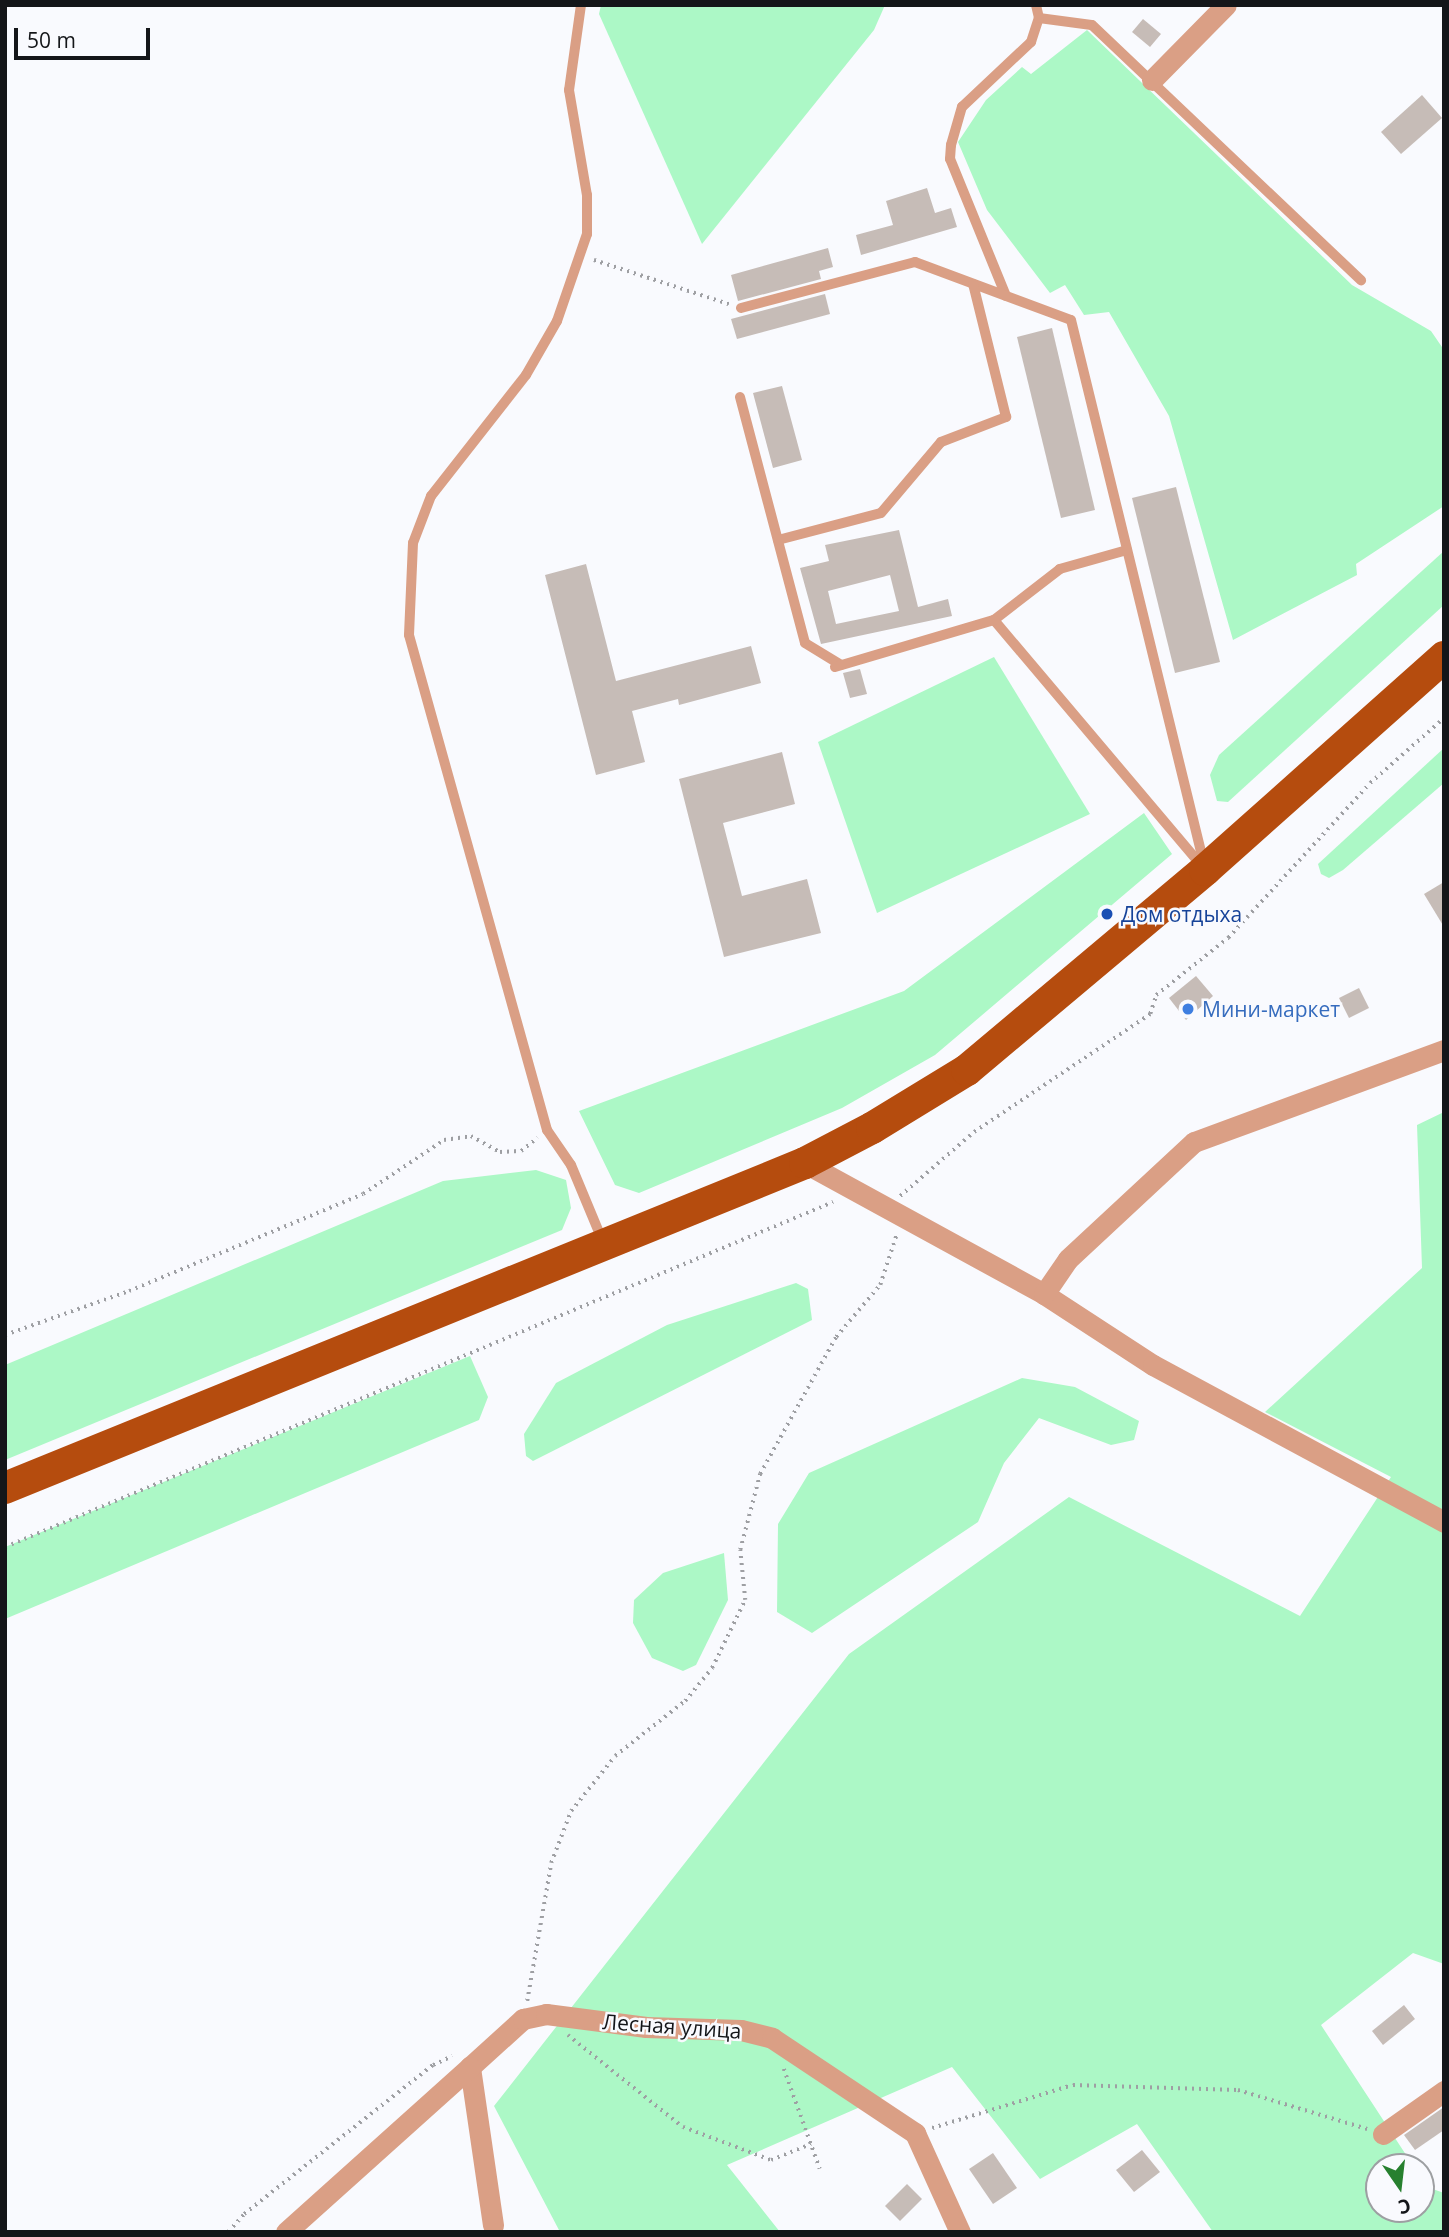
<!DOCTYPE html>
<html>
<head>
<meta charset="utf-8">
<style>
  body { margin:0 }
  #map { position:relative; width:1449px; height:2237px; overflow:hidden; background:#f9fafe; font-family:"Open Sans",sans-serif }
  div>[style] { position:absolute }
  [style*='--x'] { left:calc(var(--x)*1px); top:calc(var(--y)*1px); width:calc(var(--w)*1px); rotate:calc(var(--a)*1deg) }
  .green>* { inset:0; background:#acf8c6 }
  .building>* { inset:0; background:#c6bcb7 }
  .path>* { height:3.5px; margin-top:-1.75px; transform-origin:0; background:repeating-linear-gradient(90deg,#9e9fa3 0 2px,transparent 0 7px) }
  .lane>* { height:10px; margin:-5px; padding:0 5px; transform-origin:5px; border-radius:5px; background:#da9f85 }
  .street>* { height:21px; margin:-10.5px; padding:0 10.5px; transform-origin:10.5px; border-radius:10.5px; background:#da9f85 }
  .primary>* { height:32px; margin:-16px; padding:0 16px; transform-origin:16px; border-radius:16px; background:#b54c0e }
  .dots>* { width:19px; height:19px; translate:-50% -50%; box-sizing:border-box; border:4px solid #f9fafe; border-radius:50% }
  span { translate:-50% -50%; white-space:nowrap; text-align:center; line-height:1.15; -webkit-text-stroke:5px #f9fafe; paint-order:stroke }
  .transit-label { font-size:21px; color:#164399 }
  .left { translate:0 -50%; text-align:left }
  .shop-label { font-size:21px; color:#366cbe }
  .street-label { font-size:21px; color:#141619 }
  .frame { position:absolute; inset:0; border:7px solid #141619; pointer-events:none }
  .north { position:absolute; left:1365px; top:2153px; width:70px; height:70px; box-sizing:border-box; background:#f9fafe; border:2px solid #9d9fa2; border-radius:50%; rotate:166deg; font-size:19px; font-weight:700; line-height:28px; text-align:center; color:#141619 }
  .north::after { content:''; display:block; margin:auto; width:24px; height:32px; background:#27802f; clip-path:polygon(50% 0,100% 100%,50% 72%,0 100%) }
  .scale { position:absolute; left:14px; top:28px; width:136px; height:32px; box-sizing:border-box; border:4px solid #141619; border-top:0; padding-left:9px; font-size:21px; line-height:24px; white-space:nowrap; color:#141619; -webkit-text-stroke:5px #f9fafe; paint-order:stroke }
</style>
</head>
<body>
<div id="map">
  <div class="green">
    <i style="clip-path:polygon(601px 5px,885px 5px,874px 30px,702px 244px,599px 14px)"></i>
    <i style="clip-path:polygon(1087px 30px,1352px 285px,1431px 331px,1444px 350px,1444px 506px,1356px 564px,1357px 575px,1233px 640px,1169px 416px,1109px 312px,1084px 315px,1065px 285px,1050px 293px,987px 210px,958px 142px,986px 100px,1022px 67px,1031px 74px)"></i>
    <i style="clip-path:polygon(1444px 551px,1444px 605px,1228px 802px,1217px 801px,1210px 775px,1219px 755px)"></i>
    <i style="clip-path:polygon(994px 657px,1090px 814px,877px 913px,818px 742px)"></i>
    <i style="clip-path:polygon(1444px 748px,1444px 783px,1343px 870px,1329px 878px,1321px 874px,1318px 864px)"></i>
    <i style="clip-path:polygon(1144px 813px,1172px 854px,935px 1055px,842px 1108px,639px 1193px,615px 1185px,579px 1111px,904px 991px)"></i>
    <i style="clip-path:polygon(1444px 1112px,1444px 1964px,1413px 1953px,1321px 2025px,1414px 2167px,1379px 2167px,1379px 2209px,1421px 2209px,1421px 2178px,1427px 2187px,1444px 2193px,1444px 2232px,1213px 2232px,1137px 2124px,1040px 2179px,952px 2067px,727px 2165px,780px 2232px,560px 2232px,494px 2106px,849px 1654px,1069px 1497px,1300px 1616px,1391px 1477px,1265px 1412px,1422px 1268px,1417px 1125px)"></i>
    <i style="clip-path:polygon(536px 1170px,566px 1180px,571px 1208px,562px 1230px,5px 1460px,5px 1365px,443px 1181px)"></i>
    <i style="clip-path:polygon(796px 1283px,808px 1289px,812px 1320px,533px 1461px,526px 1456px,524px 1434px,556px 1383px,667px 1325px)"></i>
    <i style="clip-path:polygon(470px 1356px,488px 1397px,479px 1420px,5px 1619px,5px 1547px)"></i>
    <i style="clip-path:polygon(1022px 1378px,1075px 1387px,1139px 1421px,1134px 1440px,1111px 1445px,1039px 1418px,1004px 1463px,978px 1522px,812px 1633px,777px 1612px,778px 1524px,809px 1473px)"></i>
    <i style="clip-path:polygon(724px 1553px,728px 1600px,696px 1665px,683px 1671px,652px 1658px,633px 1623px,634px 1600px,663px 1573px)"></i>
  </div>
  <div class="building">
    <i style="clip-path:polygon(1143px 19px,1161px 34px,1150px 47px,1132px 32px)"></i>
    <i style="clip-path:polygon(1422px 95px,1442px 118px,1401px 154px,1381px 132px)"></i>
    <i style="clip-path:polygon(927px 188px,935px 213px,951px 208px,957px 227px,861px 255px,856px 235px,893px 225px,886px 201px)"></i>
    <i style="clip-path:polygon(828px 248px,833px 267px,819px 271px,821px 279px,738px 301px,731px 275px)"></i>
    <i style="clip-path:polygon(825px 294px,830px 314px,737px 339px,731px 319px)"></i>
    <i style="clip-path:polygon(1052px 328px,1095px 510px,1061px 518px,1017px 337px)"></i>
    <i style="clip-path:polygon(782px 386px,802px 460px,773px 468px,753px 393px)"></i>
    <i style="clip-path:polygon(1176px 487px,1220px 662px,1175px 673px,1132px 498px)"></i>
    <i style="clip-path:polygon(evenodd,899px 530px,918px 607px,948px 599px,952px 616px,821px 644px,800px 568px,829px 561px,825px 545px,899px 530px,890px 575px,899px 611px,836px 624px,828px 591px,890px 575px)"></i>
    <i style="clip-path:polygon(586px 564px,616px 681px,751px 646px,761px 683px,679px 705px,678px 699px,632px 711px,645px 762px,596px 775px,545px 575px)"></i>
    <i style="clip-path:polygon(860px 669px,867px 694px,850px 698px,843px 673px)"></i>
    <i style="clip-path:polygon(782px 752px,795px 804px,723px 823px,742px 896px,807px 879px,821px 933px,724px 957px,679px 779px)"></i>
    <i style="clip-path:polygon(1444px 882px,1444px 927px,1424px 894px)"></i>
    <i style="clip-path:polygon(1196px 976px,1213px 996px,1186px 1020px,1169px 998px)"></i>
    <i style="clip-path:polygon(1359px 988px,1369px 1008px,1349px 1018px,1339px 998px)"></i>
    <i style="clip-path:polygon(1404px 2005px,1415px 2019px,1383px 2045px,1372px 2031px)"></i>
    <i style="clip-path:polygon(1444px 2107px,1444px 2130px,1415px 2150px,1404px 2135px)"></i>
    <i style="clip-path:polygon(1142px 2150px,1160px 2172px,1134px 2192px,1116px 2170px)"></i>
    <i style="clip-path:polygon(993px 2153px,1017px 2188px,993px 2204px,969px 2169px)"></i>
    <i style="clip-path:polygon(907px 2184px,922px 2199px,900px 2221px,885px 2206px)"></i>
  </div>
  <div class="path">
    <i style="--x:594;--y:260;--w:142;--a:18.1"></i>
    <i style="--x:900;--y:1196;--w:98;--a:-40.9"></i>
    <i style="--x:974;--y:1132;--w:212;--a:-33.8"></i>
    <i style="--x:1150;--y:1014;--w:20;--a:-72"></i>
    <i style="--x:1156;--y:995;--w:92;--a:-38.4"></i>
    <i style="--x:1228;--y:938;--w:210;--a:-47.5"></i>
    <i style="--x:1370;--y:783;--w:98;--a:-41.3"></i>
    <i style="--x:5;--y:1335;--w:132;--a:-19.5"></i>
    <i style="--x:129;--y:1291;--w:253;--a:-22.5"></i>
    <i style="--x:363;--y:1194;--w:97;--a:-33.7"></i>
    <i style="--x:444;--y:1140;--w:27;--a:-8"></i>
    <i style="--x:471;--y:1136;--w:33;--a:29"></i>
    <i style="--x:500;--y:1152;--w:21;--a:-3"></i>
    <i style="--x:521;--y:1151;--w:21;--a:-39"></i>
    <i style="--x:5;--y:1547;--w:897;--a:-22.62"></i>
    <i style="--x:527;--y:2001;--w:140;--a:-80.1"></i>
    <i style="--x:551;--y:1863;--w:56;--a:-69"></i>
    <i style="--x:571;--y:1811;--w:70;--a:-51.3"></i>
    <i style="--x:615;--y:1756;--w:89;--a:-38.2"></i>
    <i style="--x:685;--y:1701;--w:43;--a:-50.7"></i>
    <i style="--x:712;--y:1668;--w:76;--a:-64.1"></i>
    <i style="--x:745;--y:1600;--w:50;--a:-95.7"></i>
    <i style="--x:740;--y:1550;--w:79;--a:-75.3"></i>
    <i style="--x:760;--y:1474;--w:157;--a:-61"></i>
    <i style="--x:836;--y:1337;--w:68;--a:-49.8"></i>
    <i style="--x:880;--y:1285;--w:55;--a:-71.9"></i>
    <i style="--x:568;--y:2035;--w:147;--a:38.7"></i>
    <i style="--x:683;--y:2127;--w:94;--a:20.6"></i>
    <i style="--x:771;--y:2160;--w:43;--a:-21.8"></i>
    <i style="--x:784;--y:2069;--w:106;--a:70.2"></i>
    <i style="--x:932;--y:2128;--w:147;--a:-17"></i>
    <i style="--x:1073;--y:2085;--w:165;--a:1.7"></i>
    <i style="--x:1238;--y:2090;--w:135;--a:16.8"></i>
    <i style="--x:228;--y:2232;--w:24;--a:-48"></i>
    <i style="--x:244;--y:2214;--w:241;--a:-38.3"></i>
    <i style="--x:433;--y:2065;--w:21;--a:-25"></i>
  </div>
  <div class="lane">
    <i style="--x:581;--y:5;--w:86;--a:98"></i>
    <i style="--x:569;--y:90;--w:107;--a:80.3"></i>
    <i style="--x:587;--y:195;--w:39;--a:90"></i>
    <i style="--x:587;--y:234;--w:92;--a:109"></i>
    <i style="--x:557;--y:321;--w:62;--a:119.9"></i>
    <i style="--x:526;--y:375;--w:154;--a:128.1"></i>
    <i style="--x:431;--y:496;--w:50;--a:111"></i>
    <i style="--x:413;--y:543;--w:92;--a:92.5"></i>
    <i style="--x:409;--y:635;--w:514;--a:74.42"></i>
    <i style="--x:547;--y:1130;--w:42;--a:55.6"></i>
    <i style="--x:571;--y:1165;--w:83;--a:67.4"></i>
    <i style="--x:1039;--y:18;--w:53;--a:7.5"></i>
    <i style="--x:1092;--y:25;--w:371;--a:43.5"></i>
    <i style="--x:1006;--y:296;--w:148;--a:-112.2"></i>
    <i style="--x:950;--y:159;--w:14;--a:-86"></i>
    <i style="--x:951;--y:145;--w:40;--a:-74"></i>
    <i style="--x:962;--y:107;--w:95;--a:-43.3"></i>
    <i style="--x:1031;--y:42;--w:25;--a:-72"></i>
    <i style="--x:1039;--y:18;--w:13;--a:-103"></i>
    <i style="--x:741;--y:308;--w:180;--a:-14.8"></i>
    <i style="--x:915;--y:262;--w:166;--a:20.4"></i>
    <i style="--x:1071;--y:320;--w:560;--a:76.26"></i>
    <i style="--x:740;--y:397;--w:254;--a:75.2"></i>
    <i style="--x:805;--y:643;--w:42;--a:31.4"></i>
    <i style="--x:778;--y:540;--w:106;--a:-14.7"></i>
    <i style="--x:881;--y:513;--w:93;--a:-49.8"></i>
    <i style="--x:941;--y:442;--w:70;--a:-21"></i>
    <i style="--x:1006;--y:417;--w:137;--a:-103.9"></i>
    <i style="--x:1127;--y:550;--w:70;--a:164.2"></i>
    <i style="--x:1060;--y:569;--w:83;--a:142.3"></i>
    <i style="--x:994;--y:620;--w:324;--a:49.8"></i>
    <i style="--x:835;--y:667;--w:166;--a:-16.5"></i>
  </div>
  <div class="street">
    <i style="--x:1152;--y:80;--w:105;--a:-45.4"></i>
    <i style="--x:805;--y:1163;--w:273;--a:28.7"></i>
    <i style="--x:1044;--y:1294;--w:130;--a:33.1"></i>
    <i style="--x:1153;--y:1365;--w:331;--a:28.3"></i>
    <i style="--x:1044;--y:1294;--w:42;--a:-55.6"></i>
    <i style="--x:1068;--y:1259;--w:172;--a:-42.9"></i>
    <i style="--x:1194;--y:1142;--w:266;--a:-20.2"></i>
    <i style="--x:1383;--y:2134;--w:75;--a:-35.2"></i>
    <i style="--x:493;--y:2225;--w:160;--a:-98.3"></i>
    <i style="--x:470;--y:2067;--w:72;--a:-42.2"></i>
    <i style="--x:523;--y:2019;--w:24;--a:-12"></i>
    <i style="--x:546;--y:2014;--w:101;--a:7.4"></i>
    <i style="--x:646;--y:2027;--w:95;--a:1.8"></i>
    <i style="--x:741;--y:2030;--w:32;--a:14"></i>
    <i style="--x:772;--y:2038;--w:172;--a:33.6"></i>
    <i style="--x:915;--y:2133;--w:109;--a:65.6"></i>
    <i style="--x:286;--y:2232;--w:247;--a:-41.9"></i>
  </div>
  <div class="primary">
    <i style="--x:5;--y:1488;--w:863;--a:-22.11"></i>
    <i style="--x:805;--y:1163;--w:76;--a:-27.6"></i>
    <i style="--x:872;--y:1128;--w:111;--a:-31.4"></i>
    <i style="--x:967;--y:1070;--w:311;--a:-40"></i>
    <i style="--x:1205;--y:870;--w:320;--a:-41.7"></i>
  </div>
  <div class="dots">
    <i style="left:1107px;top:914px;background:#1a4fb4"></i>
    <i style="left:1188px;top:1009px;background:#3f7fe0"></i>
  </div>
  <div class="transit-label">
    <span class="left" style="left:1121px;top:914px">Дом отдыха</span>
  </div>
  <div class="shop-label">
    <span class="left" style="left:1202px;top:1009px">Мини-маркет</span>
  </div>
  <div class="street-label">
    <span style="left:672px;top:2026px;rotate:4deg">Лесная улица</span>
  </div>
  <div class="frame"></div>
  <div class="north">С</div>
  <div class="scale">50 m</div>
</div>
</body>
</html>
